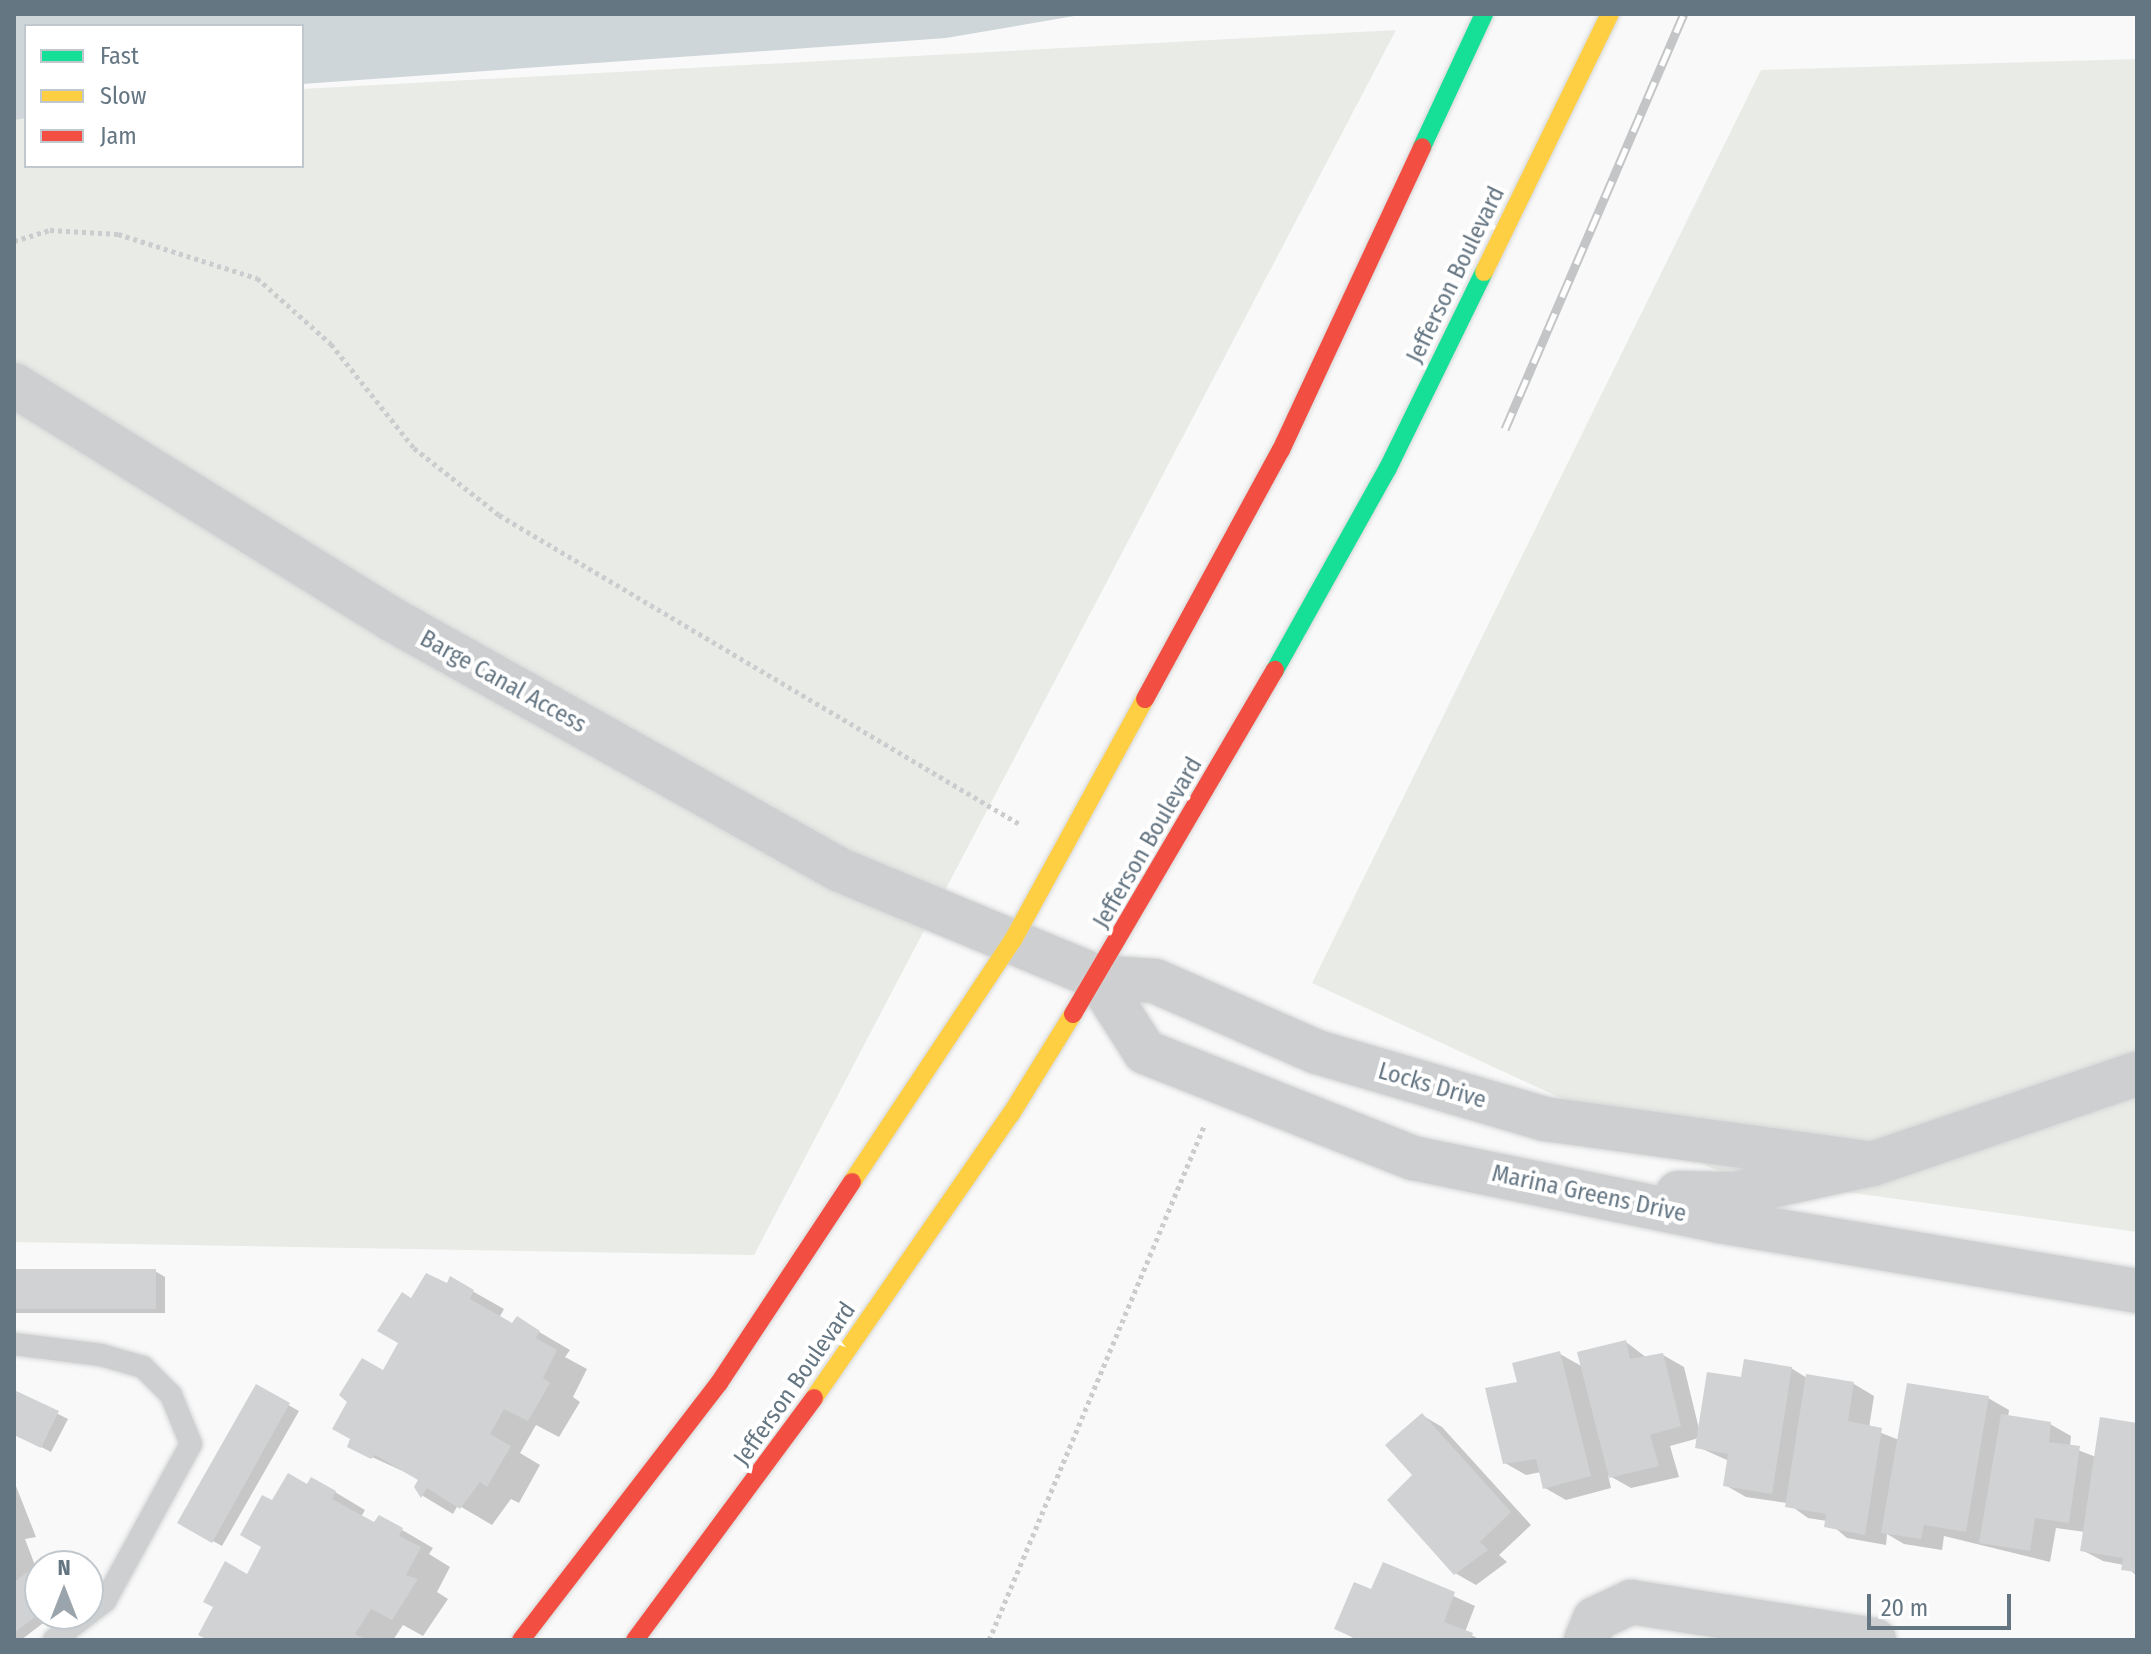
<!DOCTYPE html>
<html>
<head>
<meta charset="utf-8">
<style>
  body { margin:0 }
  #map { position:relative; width:2151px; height:1654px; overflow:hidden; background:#f9f9f9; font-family:"Fira Sans Condensed",sans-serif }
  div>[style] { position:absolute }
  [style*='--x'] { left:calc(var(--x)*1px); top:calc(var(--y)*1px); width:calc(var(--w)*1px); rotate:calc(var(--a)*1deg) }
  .green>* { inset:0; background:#e8ebe6 }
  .water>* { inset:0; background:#ced6d9 }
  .shadow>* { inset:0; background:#0003 }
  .building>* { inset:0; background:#d0d2d3 }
  .path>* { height:5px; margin-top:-2.5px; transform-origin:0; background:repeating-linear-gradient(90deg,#cbcccd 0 4px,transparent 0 8px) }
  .roads { filter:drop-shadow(0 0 2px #d5d6d7) drop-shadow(0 0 2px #d5d6d7) }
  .lane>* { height:22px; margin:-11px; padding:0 11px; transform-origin:11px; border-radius:11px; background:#cecfd0 }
  .street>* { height:44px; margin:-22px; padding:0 22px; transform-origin:22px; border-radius:22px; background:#cecfd0 }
  .fast>* { height:18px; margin:-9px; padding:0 9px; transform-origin:9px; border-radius:9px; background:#16e098 }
  .slow>* { height:18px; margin:-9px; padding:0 9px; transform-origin:9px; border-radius:9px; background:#ffcf43 }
  .jam>* { height:18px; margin:-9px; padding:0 9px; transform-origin:9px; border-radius:9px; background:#f24e42 }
  .rail>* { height:9px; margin-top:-4.5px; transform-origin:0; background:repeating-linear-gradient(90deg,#fff 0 18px,#c3c5c6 0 36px); box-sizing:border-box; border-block:2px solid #c3c5c6 }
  span { translate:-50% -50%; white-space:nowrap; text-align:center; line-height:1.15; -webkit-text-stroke:8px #fff; paint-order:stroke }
  .street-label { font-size:24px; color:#657683 }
  .frame { position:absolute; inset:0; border:16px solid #657683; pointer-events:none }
  .legend { position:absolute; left:24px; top:24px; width:280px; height:144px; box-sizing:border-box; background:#fff; border:2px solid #c1c8cd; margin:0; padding:10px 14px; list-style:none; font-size:24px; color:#657683 }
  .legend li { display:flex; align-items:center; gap:16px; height:40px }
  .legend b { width:40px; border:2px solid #c1c8cd }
  .north { position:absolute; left:24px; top:1550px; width:80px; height:80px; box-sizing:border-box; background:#fff; border:2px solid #c1c8cd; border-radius:50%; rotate:0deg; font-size:22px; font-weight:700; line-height:32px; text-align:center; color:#657683 }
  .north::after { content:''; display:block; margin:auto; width:28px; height:36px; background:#99a4ac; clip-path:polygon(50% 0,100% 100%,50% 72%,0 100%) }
  .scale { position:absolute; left:1867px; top:1594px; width:144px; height:36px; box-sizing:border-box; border:4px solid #657683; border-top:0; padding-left:10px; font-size:24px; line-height:28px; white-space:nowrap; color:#657683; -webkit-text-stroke:6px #fff; paint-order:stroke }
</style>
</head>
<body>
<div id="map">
  <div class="green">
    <i style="clip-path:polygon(1396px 30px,754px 1255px,14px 1242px,14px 104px,26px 104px,26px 166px,302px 166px,302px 89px)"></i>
    <i style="clip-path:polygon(2137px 59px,2137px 1232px,1729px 1176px,1312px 983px,1761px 70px)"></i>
  </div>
  <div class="water">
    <i style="clip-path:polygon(14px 14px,1086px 14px,946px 38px,302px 84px,302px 26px,26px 26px,26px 118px,14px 120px)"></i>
  </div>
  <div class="shadow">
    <i style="clip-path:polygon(14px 1271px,155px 1271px,165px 1277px,165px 1313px,14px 1313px)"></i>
    <i style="clip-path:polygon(451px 1279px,504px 1309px,499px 1318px,513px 1325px,517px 1319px,570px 1350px,565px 1357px,587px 1369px,573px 1397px,580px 1402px,559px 1437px,536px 1425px,520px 1453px,540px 1465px,519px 1503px,511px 1499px,492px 1525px,458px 1505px,453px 1514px,423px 1496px,417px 1486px,420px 1479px,350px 1447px,401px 1343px,412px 1300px,447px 1286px)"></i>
    <i style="clip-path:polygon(1626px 1342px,1647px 1358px,1663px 1355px,1684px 1367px,1700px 1433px,1742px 1379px,1791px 1368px,1807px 1378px,1854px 1384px,1874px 1396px,1869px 1428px,1899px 1440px,1988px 1398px,2009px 1410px,2008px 1417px,2050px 1424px,2071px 1436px,2070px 1447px,2096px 1457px,2137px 1426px,2137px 1576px,2124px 1565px,2103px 1561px,2082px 1550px,2085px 1532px,2056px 1528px,2050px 1562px,1944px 1536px,1942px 1550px,1904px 1544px,1887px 1534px,1886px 1545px,1847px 1538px,1827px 1521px,1808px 1518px,1787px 1503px,1746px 1497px,1725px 1485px,1729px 1461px,1698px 1447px,1699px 1438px,1670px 1446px,1679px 1477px,1631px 1488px,1608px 1475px,1611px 1488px,1566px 1500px,1545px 1488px,1541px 1472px,1526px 1475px,1505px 1463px,1520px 1383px,1560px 1354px,1583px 1367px)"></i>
    <i style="clip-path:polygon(256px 1387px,299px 1411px,222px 1546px,180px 1523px)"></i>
    <i style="clip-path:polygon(14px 1392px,68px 1419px,51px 1452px,14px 1433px)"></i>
    <i style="clip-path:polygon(1422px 1415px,1442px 1427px,1531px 1525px,1499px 1555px,1507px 1562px,1476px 1585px,1455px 1573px,1415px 1475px)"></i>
    <i style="clip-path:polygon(14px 1481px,36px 1537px,25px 1539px,36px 1568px,40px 1566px,40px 1614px,55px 1614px,21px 1640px,14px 1640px)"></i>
    <i style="clip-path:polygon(308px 1487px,335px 1492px,365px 1510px,361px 1517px,375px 1524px,380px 1517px,433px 1548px,429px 1554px,450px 1567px,437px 1592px,448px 1599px,423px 1636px,403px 1625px,393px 1640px,211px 1640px,263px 1547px,273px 1503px)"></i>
    <i style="clip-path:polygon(1384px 1564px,1475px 1606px,1465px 1632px,1481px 1640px,1357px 1640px,1336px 1628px,1372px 1592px)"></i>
  </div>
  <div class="building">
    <i style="clip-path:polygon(14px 1269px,156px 1269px,156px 1309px,14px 1309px)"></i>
    <i style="clip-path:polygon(426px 1273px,447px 1283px,450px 1276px,474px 1290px,470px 1299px,512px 1323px,517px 1316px,540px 1331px,536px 1338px,557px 1350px,543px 1378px,550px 1383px,528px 1421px,504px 1409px,490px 1434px,511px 1446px,487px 1487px,480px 1482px,460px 1509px,427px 1488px,421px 1498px,414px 1487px,418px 1480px,375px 1455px,371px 1459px,347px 1447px,350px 1439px,332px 1429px,347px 1402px,339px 1395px,362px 1358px,383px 1370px,398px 1343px,377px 1331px,402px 1292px,411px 1298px)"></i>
    <i style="clip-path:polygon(1626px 1340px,1630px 1359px,1663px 1353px,1681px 1426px,1650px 1435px,1659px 1466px,1609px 1478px,1577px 1352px)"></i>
    <i style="clip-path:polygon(1560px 1351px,1591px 1476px,1543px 1489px,1536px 1459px,1503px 1464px,1485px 1388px,1517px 1382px,1512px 1363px)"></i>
    <i style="clip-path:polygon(1744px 1359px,1792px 1367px,1772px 1494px,1723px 1486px,1728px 1454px,1695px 1448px,1707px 1372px,1741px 1377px)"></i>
    <i style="clip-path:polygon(1806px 1374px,1854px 1382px,1848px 1421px,1882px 1428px,1865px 1535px,1824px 1527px,1826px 1514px,1785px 1507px)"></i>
    <i style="clip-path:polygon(1907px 1383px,1989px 1396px,1966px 1532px,1924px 1525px,1921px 1539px,1881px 1533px)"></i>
    <i style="clip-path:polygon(256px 1384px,290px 1403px,212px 1543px,177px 1523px)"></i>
    <i style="clip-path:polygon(14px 1390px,59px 1411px,41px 1448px,14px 1435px)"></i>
    <i style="clip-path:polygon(1422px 1413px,1511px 1512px,1480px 1542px,1488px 1550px,1454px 1575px,1387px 1500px,1412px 1475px,1385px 1445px)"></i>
    <i style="clip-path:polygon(2001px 1414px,2051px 1422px,2049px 1442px,2080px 1446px,2069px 1523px,2035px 1518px,2030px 1551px,1979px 1543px)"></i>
    <i style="clip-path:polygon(2100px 1417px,2137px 1423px,2137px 1572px,2121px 1570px,2123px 1558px,2080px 1551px)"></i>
    <i style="clip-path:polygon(288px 1473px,307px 1484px,311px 1477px,336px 1491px,332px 1499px,374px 1522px,379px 1515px,403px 1528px,399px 1536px,421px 1547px,406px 1575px,418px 1579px,392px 1620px,371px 1609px,355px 1634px,368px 1640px,208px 1640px,198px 1635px,213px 1607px,203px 1602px,225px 1561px,247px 1574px,261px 1547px,240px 1535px,262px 1495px,272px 1500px)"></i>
    <i style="clip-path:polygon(1383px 1562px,1455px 1592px,1444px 1622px,1473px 1633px,1470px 1640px,1359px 1640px,1334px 1629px,1354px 1582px,1371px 1589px)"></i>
    <i style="clip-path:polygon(39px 1563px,40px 1613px,14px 1633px,14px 1582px)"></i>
  </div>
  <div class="path">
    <i style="--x:14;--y:241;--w:38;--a:-17"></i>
    <i style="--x:50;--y:230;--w:68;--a:3.4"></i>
    <i style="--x:118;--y:234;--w:146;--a:17.6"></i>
    <i style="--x:257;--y:278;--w:99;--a:41.7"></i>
    <i style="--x:331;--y:344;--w:133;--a:51.4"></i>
    <i style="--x:414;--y:448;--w:108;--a:38.2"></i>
    <i style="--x:499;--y:515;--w:607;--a:30.7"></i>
    <i style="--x:989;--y:1640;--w:559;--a:-67.29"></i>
  </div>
  <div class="roads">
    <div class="lane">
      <i style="--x:14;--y:1344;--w:88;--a:7.2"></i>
      <i style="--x:101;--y:1355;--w:44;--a:15.9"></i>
      <i style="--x:143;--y:1367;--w:40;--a:45"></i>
      <i style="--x:171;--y:1395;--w:53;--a:67.8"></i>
      <i style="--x:191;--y:1444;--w:179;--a:118.7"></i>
      <i style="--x:105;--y:1601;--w:21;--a:143"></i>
      <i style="--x:54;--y:1640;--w:43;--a:-37.4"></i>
    </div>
    <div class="street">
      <i style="--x:14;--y:385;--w:446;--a:31.8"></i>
      <i style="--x:393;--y:620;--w:512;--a:29.22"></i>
      <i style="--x:840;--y:870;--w:278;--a:22.6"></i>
      <i style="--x:1097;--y:977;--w:58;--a:3.9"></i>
      <i style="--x:1155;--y:981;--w:177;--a:23.7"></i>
      <i style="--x:1317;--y:1052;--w:238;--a:16.4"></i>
      <i style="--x:1545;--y:1119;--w:330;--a:7.8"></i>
      <i style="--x:1097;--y:977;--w:89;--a:57.4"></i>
      <i style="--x:1145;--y:1052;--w:288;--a:21.6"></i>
      <i style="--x:1413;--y:1158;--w:312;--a:11.6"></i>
      <i style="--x:1719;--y:1221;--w:424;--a:9.5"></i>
      <i style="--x:1678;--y:1193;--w:56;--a:1"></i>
      <i style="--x:1734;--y:1194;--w:141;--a:-12.3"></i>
      <i style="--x:1872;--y:1164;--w:280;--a:-18.8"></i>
      <i style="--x:1586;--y:1640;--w:23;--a:-67"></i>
      <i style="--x:1595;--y:1619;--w:40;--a:-25"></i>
      <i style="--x:1631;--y:1602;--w:246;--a:8.9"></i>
    </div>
    <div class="fast">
      <i style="--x:1422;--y:147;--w:147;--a:-65"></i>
      <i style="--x:1275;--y:670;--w:231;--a:-60.8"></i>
      <i style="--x:1388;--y:468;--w:218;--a:-63.9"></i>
    </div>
    <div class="slow">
      <i style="--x:1484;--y:272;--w:287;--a:-64"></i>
      <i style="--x:852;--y:1182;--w:291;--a:-56.4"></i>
      <i style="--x:1013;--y:940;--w:275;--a:-61.3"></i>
      <i style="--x:814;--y:1398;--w:346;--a:-55.3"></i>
      <i style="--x:1011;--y:1114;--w:118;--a:-58.2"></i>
    </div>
    <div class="jam">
      <i style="--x:1145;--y:699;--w:284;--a:-61.4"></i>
      <i style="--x:1281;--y:450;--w:334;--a:-65"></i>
      <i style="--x:1073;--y:1014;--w:399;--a:-59.6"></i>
      <i style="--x:521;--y:1640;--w:324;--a:-52.4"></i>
      <i style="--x:719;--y:1383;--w:241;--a:-56.5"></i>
      <i style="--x:635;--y:1640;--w:301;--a:-53.5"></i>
    </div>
  </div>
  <div class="rail">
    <i style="--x:1505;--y:429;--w:452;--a:-66.7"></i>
  </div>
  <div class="street-label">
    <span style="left:1456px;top:275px;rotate:-64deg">Jefferson Boulevard</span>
    <span style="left:503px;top:682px;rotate:29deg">Barge Canal Access</span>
    <span style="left:1148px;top:843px;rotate:-60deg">Jefferson Boulevard</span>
    <span style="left:1432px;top:1086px;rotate:16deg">Locks Drive</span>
    <span style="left:1589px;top:1194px;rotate:12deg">Marina Greens Drive</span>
    <span style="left:795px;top:1384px;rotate:-55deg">Jefferson Boulevard</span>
  </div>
  <div class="frame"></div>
  <ul class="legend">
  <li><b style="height:10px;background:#16e098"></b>Fast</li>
  <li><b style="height:10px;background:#ffcf43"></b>Slow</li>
  <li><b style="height:10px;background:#f24e42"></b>Jam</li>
  </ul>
  <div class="north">N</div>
  <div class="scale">20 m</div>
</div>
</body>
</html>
